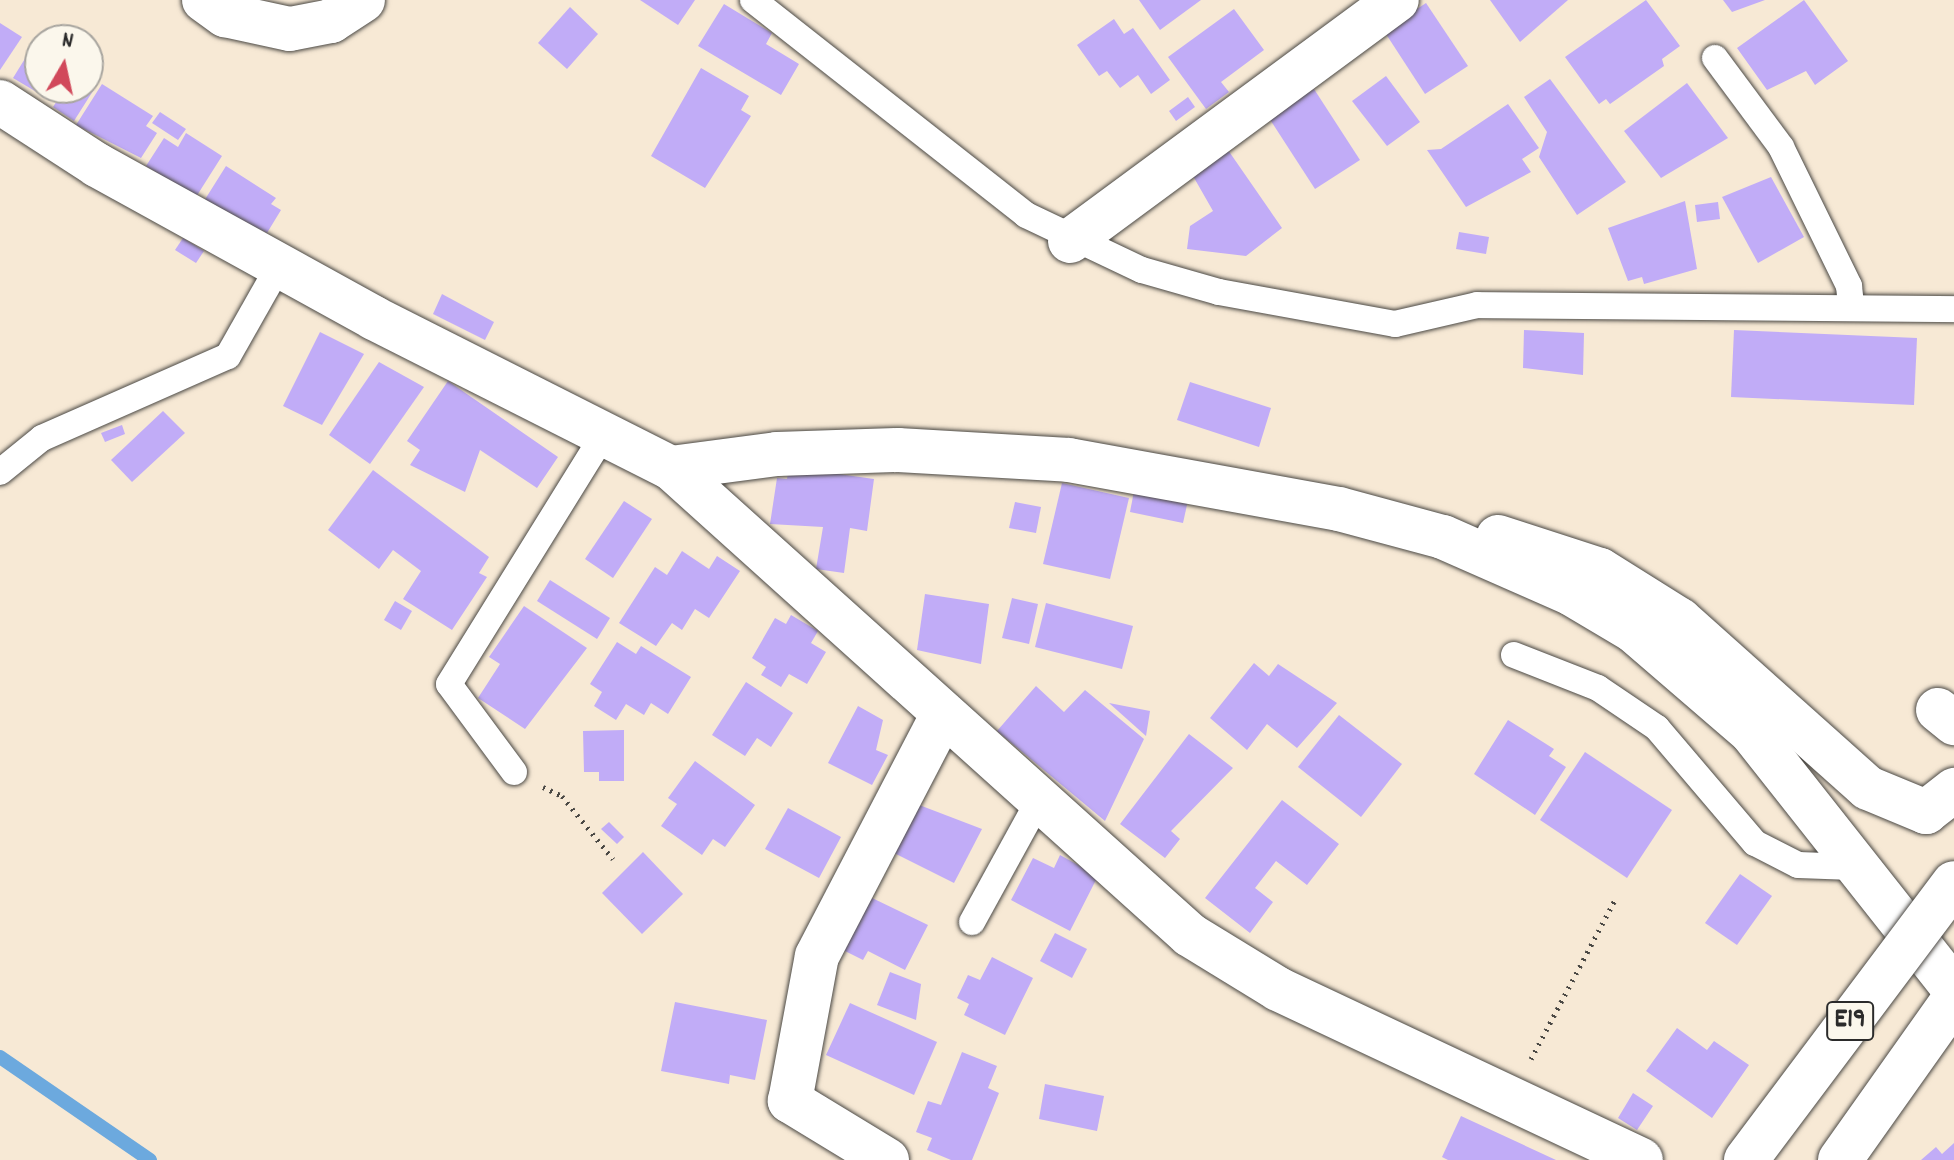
<!DOCTYPE html>
<html>
<head>
<meta charset="utf-8">
<style>
  body { margin:0 }
  #map { position:relative; width:1954px; height:1160px; overflow:hidden; background:#f7e9d5; font-family:Dekko,sans-serif }
  div>[style] { position:absolute }
  [style*='--x'] { left:calc(var(--x)*1px); top:calc(var(--y)*1px); width:calc(var(--w)*1px); rotate:calc(var(--a)*1deg) }
  .stream>* { height:14px; margin:-7px; padding:0 7px; transform-origin:7px; border-radius:7px; background:#6ca9de }
  .building>* { inset:0; background:#c1acf7 }
  .path>* { height:5px; margin-top:-2.5px; transform-origin:0; background:repeating-linear-gradient(90deg,#4a4844 0 2px,transparent 0 8px) }
  .roads { filter:drop-shadow(0 0 2px #4a4844) drop-shadow(0 0 2px #4a4844) }
  .lane>* { height:26px; margin:-13px; padding:0 13px; transform-origin:13px; border-radius:13px; background:#fff }
  .street>* { height:44px; margin:-22px; padding:0 22px; transform-origin:22px; border-radius:22px; background:#fff }
  .highway>* { height:44px; margin:-22px; padding:0 22px; transform-origin:22px; border-radius:22px; background:#fff }
  .bridges { filter:drop-shadow(0 0 2px #4a4844) drop-shadow(0 0 2px #4a4844) }
  .highway-bridge>* { height:44px; margin:-22px; padding:0 22px; transform-origin:22px; border-radius:22px; background:#fff }
  span { translate:-50% -50%; white-space:nowrap; text-align:center; line-height:1.15; -webkit-text-stroke:8px #fbf7ec; paint-order:stroke }
  .shield-label span { padding:2px 6px; background:#fbf7ec; border:2px solid; border-radius:6px; -webkit-text-stroke-width:0 }
  .shield-label { font-size:28px; color:#2b2b2b; font-weight:700 }
  .north { position:absolute; left:24px; top:24px; width:80px; height:80px; box-sizing:border-box; background:#fbf7ec; border:2px solid #a8a59f; border-radius:50%; rotate:9deg; font-size:22px; font-weight:700; line-height:32px; text-align:center; color:#2b2b2b }
  .north::after { content:''; display:block; margin:auto; width:28px; height:36px; background:#d1495b; clip-path:polygon(50% 0,100% 100%,50% 72%,0 100%) }
</style>
</head>
<body>
<div id="map">
  <div class="stream">
    <i style="--x:0;--y:1057;--w:182;--a:34.5"></i>
  </div>
  <div class="building">
    <i style="clip-path:polygon(640px 0,695px 0,678px 25px)"></i>
    <i style="clip-path:polygon(1139px 0,1201px 0,1160px 30px)"></i>
    <i style="clip-path:polygon(1490px 0,1568px 0,1520px 42px)"></i>
    <i style="clip-path:polygon(1646px 0,1680px 46px,1662px 59px,1664px 66px,1610px 104px,1606px 99px,1599px 104px,1565px 57px)"></i>
    <i style="clip-path:polygon(1723px 0,1765px 0,1732px 12px)"></i>
    <i style="clip-path:polygon(1804px 0,1848px 61px,1815px 85px,1806px 71px,1767px 90px,1737px 48px)"></i>
    <i style="clip-path:polygon(1426px 3px,1468px 66px,1425px 94px,1384px 31px)"></i>
    <i style="clip-path:polygon(724px 4px,772px 33px,766px 44px,799px 64px,781px 95px,698px 46px)"></i>
    <i style="clip-path:polygon(570px 7px,598px 34px,567px 69px,538px 43px)"></i>
    <i style="clip-path:polygon(1234px 9px,1264px 50px,1221px 82px,1229px 92px,1206px 109px,1168px 57px)"></i>
    <i style="clip-path:polygon(1114px 19px,1124px 34px,1133px 28px,1170px 80px,1151px 94px,1138px 75px,1120px 88px,1107px 71px,1099px 76px,1077px 45px)"></i>
    <i style="clip-path:polygon(0 23px,22px 37px,0 70px)"></i>
    <i style="clip-path:polygon(34px 44px,40px 88px,57px 88px,50px 100px,13px 78px)"></i>
    <i style="clip-path:polygon(701px 68px,749px 96px,741px 110px,751px 116px,705px 188px,651px 156px)"></i>
    <i style="clip-path:polygon(88px 76px,98px 83px,74px 121px,53px 107px,65px 88px,88px 88px)"></i>
    <i style="clip-path:polygon(1386px 76px,1420px 122px,1387px 146px,1352px 101px)"></i>
    <i style="clip-path:polygon(1550px 79px,1626px 182px,1577px 215px,1539px 157px,1547px 132px,1524px 97px)"></i>
    <i style="clip-path:polygon(1687px 83px,1728px 138px,1661px 178px,1624px 131px)"></i>
    <i style="clip-path:polygon(102px 84px,153px 116px,146px 126px,157px 133px,141px 158px,76px 125px)"></i>
    <i style="clip-path:polygon(1314px 89px,1360px 160px,1315px 189px,1269px 118px)"></i>
    <i style="clip-path:polygon(1188px 97px,1195px 107px,1176px 121px,1169px 111px)"></i>
    <i style="clip-path:polygon(1508px 104px,1539px 148px,1522px 159px,1531px 172px,1466px 207px,1427px 150px,1441px 149px)"></i>
    <i style="clip-path:polygon(160px 112px,186px 129px,178px 140px,152px 123px)"></i>
    <i style="clip-path:polygon(186px 133px,222px 156px,196px 197px,146px 166px,164px 138px,178px 147px)"></i>
    <i style="clip-path:polygon(1228px 150px,1282px 228px,1246px 256px,1187px 249px,1190px 226px,1213px 211px,1193px 176px)"></i>
    <i style="clip-path:polygon(226px 166px,276px 198px,271px 204px,281px 210px,267px 233px,204px 201px)"></i>
    <i style="clip-path:polygon(1771px 177px,1804px 237px,1758px 263px,1722px 197px)"></i>
    <i style="clip-path:polygon(1685px 201px,1697px 269px,1644px 284px,1642px 277px,1628px 281px,1608px 228px)"></i>
    <i style="clip-path:polygon(1718px 202px,1720px 219px,1697px 222px,1695px 205px)"></i>
    <i style="clip-path:polygon(1459px 232px,1489px 237px,1486px 254px,1456px 249px)"></i>
    <i style="clip-path:polygon(183px 238px,204px 251px,196px 263px,175px 250px)"></i>
    <i style="clip-path:polygon(442px 294px,494px 322px,485px 340px,433px 314px)"></i>
    <i style="clip-path:polygon(1524px 330px,1584px 333px,1583px 375px,1523px 368px)"></i>
    <i style="clip-path:polygon(1734px 330px,1917px 338px,1914px 405px,1731px 397px)"></i>
    <i style="clip-path:polygon(320px 332px,364px 354px,322px 425px,283px 406px)"></i>
    <i style="clip-path:polygon(379px 362px,424px 387px,370px 464px,329px 435px)"></i>
    <i style="clip-path:polygon(448px 381px,558px 457px,537px 488px,480px 450px,465px 492px,410px 465px,420px 450px,407px 441px)"></i>
    <i style="clip-path:polygon(1190px 382px,1271px 408px,1259px 447px,1177px 420px)"></i>
    <i style="clip-path:polygon(163px 411px,185px 433px,132px 482px,111px 460px)"></i>
    <i style="clip-path:polygon(122px 425px,125px 434px,105px 442px,101px 433px)"></i>
    <i style="clip-path:polygon(789px 467px,874px 479px,867px 531px,850px 528px,844px 573px,816px 569px,823px 527px,770px 524px,777px 478px,787px 479px)"></i>
    <i style="clip-path:polygon(373px 470px,489px 557px,479px 573px,487px 577px,452px 630px,403px 599px,421px 571px,393px 550px,379px 569px,328px 530px)"></i>
    <i style="clip-path:polygon(1062px 483px,1129px 498px,1110px 579px,1043px 564px)"></i>
    <i style="clip-path:polygon(1135px 486px,1189px 496px,1183px 523px,1130px 512px)"></i>
    <i style="clip-path:polygon(624px 501px,652px 519px,613px 578px,585px 559px)"></i>
    <i style="clip-path:polygon(1015px 502px,1041px 507px,1036px 533px,1009px 528px)"></i>
    <i style="clip-path:polygon(682px 551px,709px 569px,717px 556px,740px 571px,709px 618px,695px 609px,682px 630px,672px 623px,656px 646px,619px 623px,655px 567px,667px 575px)"></i>
    <i style="clip-path:polygon(550px 580px,610px 618px,597px 639px,537px 601px)"></i>
    <i style="clip-path:polygon(925px 594px,989px 604px,981px 664px,917px 650px)"></i>
    <i style="clip-path:polygon(1012px 598px,1038px 604px,1029px 644px,1002px 638px)"></i>
    <i style="clip-path:polygon(395px 601px,412px 611px,401px 630px,384px 620px)"></i>
    <i style="clip-path:polygon(1046px 603px,1133px 626px,1122px 669px,1035px 647px)"></i>
    <i style="clip-path:polygon(524px 606px,587px 648px,525px 729px,478px 698px,500px 664px,489px 657px)"></i>
    <i style="clip-path:polygon(791px 615px,818px 631px,811px 643px,826px 652px,807px 684px,789px 674px,781px 687px,761px 675px,766px 667px,752px 658px,775px 618px,786px 624px)"></i>
    <i style="clip-path:polygon(617px 642px,636px 654px,641px 646px,691px 677px,668px 714px,651px 703px,644px 715px,626px 704px,616px 720px,594px 706px,602px 692px,590px 684px)"></i>
    <i style="clip-path:polygon(1254px 663px,1269px 676px,1278px 664px,1337px 703px,1297px 748px,1267px 724px,1247px 750px,1210px 718px)"></i>
    <i style="clip-path:polygon(746px 682px,793px 713px,771px 747px,757px 738px,745px 756px,712px 735px)"></i>
    <i style="clip-path:polygon(1036px 686px,1064px 712px,1085px 690px,1144px 739px,1105px 821px,997px 731px)"></i>
    <i style="clip-path:polygon(1109px 703px,1150px 711px,1146px 736px)"></i>
    <i style="clip-path:polygon(858px 706px,883px 720px,876px 750px,888px 755px,872px 785px,828px 763px)"></i>
    <i style="clip-path:polygon(1339px 715px,1402px 764px,1361px 817px,1298px 767px)"></i>
    <i style="clip-path:polygon(1508px 720px,1554px 749px,1549px 756px,1566px 767px,1535px 815px,1474px 774px)"></i>
    <i style="clip-path:polygon(624px 730px,624px 781px,599px 781px,599px 772px,584px 772px,583px 731px)"></i>
    <i style="clip-path:polygon(1189px 734px,1233px 768px,1171px 831px,1180px 839px,1165px 858px,1120px 824px)"></i>
    <i style="clip-path:polygon(1585px 752px,1672px 810px,1627px 878px,1540px 820px)"></i>
    <i style="clip-path:polygon(695px 761px,755px 805px,725px 847px,713px 839px,702px 855px,661px 826px,677px 804px,668px 798px)"></i>
    <i style="clip-path:polygon(1282px 800px,1339px 844px,1307px 885px,1276px 861px,1255px 888px,1273px 902px,1250px 933px,1205px 898px)"></i>
    <i style="clip-path:polygon(914px 803px,982px 829px,954px 883px,890px 851px)"></i>
    <i style="clip-path:polygon(788px 808px,841px 837px,819px 878px,765px 849px)"></i>
    <i style="clip-path:polygon(609px 822px,624px 837px,617px 844px,601px 829px)"></i>
    <i style="clip-path:polygon(643px 852px,683px 894px,642px 934px,602px 893px)"></i>
    <i style="clip-path:polygon(1060px 855px,1098px 876px,1070px 931px,1011px 900px,1033px 858px,1054px 868px)"></i>
    <i style="clip-path:polygon(1740px 874px,1772px 896px,1737px 945px,1705px 923px)"></i>
    <i style="clip-path:polygon(868px 896px,928px 925px,905px 970px,868px 951px,863px 960px,841px 949px)"></i>
    <i style="clip-path:polygon(1055px 933px,1087px 949px,1072px 978px,1040px 961px)"></i>
    <i style="clip-path:polygon(992px 957px,1033px 978px,1005px 1035px,964px 1015px,969px 1004px,957px 998px,968px 975px,980px 980px)"></i>
    <i style="clip-path:polygon(890px 972px,921px 984px,916px 1020px,877px 1005px)"></i>
    <i style="clip-path:polygon(675px 1002px,767px 1020px,755px 1080px,730px 1075px,729px 1084px,661px 1071px)"></i>
    <i style="clip-path:polygon(850px 1003px,937px 1042px,914px 1095px,826px 1055px)"></i>
    <i style="clip-path:polygon(1677px 1028px,1707px 1050px,1714px 1041px,1749px 1065px,1712px 1118px,1646px 1071px)"></i>
    <i style="clip-path:polygon(962px 1052px,997px 1066px,988px 1088px,999px 1093px,972px 1160px,951px 1160px,927px 1150px,932px 1138px,916px 1132px,928px 1101px,941px 1105px)"></i>
    <i style="clip-path:polygon(1045px 1084px,1104px 1096px,1097px 1131px,1039px 1119px)"></i>
    <i style="clip-path:polygon(1633px 1093px,1653px 1106px,1637px 1130px,1618px 1118px)"></i>
    <i style="clip-path:polygon(1461px 1116px,1556px 1160px,1448px 1160px,1442px 1157px)"></i>
    <i style="clip-path:polygon(1954px 1143px,1954px 1160px,1921px 1160px,1936px 1147px,1942px 1154px)"></i>
  </div>
  <div class="path">
    <i style="--x:543;--y:787;--w:21;--a:25"></i>
    <i style="--x:562;--y:796;--w:81;--a:51"></i>
    <i style="--x:1531;--y:1059;--w:182;--a:-62.2"></i>
  </div>
  <div class="roads">
    <div class="lane">
      <i style="--x:753;--y:0;--w:347;--a:38.2"></i>
      <i style="--x:1026;--y:215;--w:128;--a:25.4"></i>
      <i style="--x:1142;--y:270;--w:80;--a:15.9"></i>
      <i style="--x:1219;--y:292;--w:179;--a:10.3"></i>
      <i style="--x:1395;--y:324;--w:84;--a:-13"></i>
      <i style="--x:1477;--y:305;--w:477;--a:0.5"></i>
      <i style="--x:1715;--y:58;--w:111;--a:53.4"></i>
      <i style="--x:1781;--y:147;--w:155;--a:63.9"></i>
      <i style="--x:1849;--y:286;--w:20;--a:84"></i>
      <i style="--x:0;--y:472;--w:54;--a:-39"></i>
      <i style="--x:42;--y:438;--w:203;--a:-23.8"></i>
      <i style="--x:228;--y:356;--w:103;--a:-60.5"></i>
      <i style="--x:1514;--y:655;--w:90;--a:21.4"></i>
      <i style="--x:1598;--y:688;--w:71;--a:34.1"></i>
      <i style="--x:1657;--y:728;--w:151;--a:49.6"></i>
      <i style="--x:1755;--y:843;--w:48;--a:27.1"></i>
      <i style="--x:1798;--y:865;--w:55;--a:2.1"></i>
      <i style="--x:514;--y:772;--w:109;--a:-126.5"></i>
      <i style="--x:449;--y:684;--w:298;--a:-58.2"></i>
      <i style="--x:972;--y:922;--w:139;--a:-61.2"></i>
    </div>
    <div class="street">
      <i style="--x:204;--y:0;--w:26;--a:36"></i>
      <i style="--x:225;--y:15;--w:66;--a:12.2"></i>
      <i style="--x:290;--y:29;--w:42;--a:-11"></i>
      <i style="--x:331;--y:21;--w:38;--a:-33"></i>
      <i style="--x:0;--y:102;--w:116;--a:33"></i>
      <i style="--x:97;--y:165;--w:316;--a:28.9"></i>
      <i style="--x:374;--y:318;--w:333;--a:26.8"></i>
      <i style="--x:671;--y:468;--w:698;--a:41.98"></i>
      <i style="--x:1190;--y:935;--w:103;--a:31.5"></i>
      <i style="--x:1278;--y:989;--w:401;--a:25.2"></i>
      <i style="--x:1070;--y:241;--w:406;--a:-36.4"></i>
      <i style="--x:671;--y:468;--w:107;--a:-7.5"></i>
      <i style="--x:777;--y:454;--w:121;--a:-1.9"></i>
      <i style="--x:898;--y:450;--w:171;--a:3.3"></i>
      <i style="--x:1069;--y:460;--w:274;--a:10.3"></i>
      <i style="--x:1339;--y:509;--w:108;--a:15.1"></i>
      <i style="--x:1443;--y:537;--w:141;--a:23.8"></i>
      <i style="--x:1572;--y:594;--w:72;--a:30.8"></i>
      <i style="--x:1634;--y:631;--w:156;--a:40.8"></i>
      <i style="--x:1752;--y:733;--w:326;--a:51.7"></i>
      <i style="--x:1498;--y:537;--w:107;--a:17.9"></i>
      <i style="--x:1600;--y:570;--w:94;--a:32"></i>
      <i style="--x:1680;--y:620;--w:252;--a:41.8"></i>
      <i style="--x:1868;--y:788;--w:63;--a:22.5"></i>
      <i style="--x:1926;--y:812;--w:36;--a:-38"></i>
      <i style="--x:1938;--y:710;--w:21;--a:39"></i>
      <i style="--x:887;--y:1160;--w:114;--a:-148.7"></i>
      <i style="--x:790;--y:1101;--w:147;--a:-79.5"></i>
      <i style="--x:817;--y:956;--w:273;--a:-62.5"></i>
    </div>
    <div class="highway">
      <i style="--x:1840;--y:1160;--w:197;--a:-54.7"></i>
    </div>
  </div>
  <div class="bridges">
    <div class="highway-bridge">
      <i style="--x:1746;--y:1160;--w:346;--a:-53.1"></i>
    </div>
  </div>
  <div class="shield-label">
    <span style="left:1850px;top:1021px">E19</span>
  </div>
  <div class="north">N</div>
</div>
</body>
</html>
